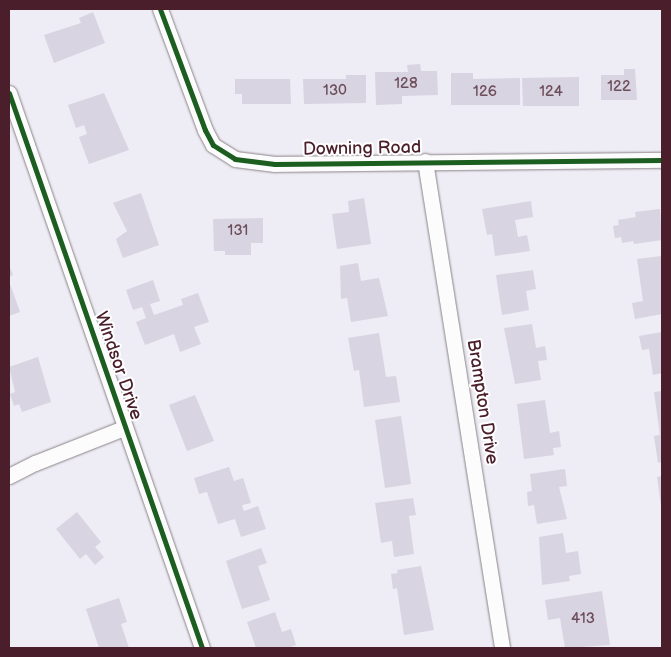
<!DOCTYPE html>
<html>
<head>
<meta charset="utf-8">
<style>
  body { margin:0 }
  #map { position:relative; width:671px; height:657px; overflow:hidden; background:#eeecf4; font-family:"Balsamiq Sans",sans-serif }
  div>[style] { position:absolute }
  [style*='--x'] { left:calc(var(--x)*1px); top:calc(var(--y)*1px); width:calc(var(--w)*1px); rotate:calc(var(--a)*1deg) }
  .building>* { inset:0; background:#d8d4e1 }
  .roads { filter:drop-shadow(0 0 1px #8c8389) drop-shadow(0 0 1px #8c8389) }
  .street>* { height:15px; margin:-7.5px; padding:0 7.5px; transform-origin:7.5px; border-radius:7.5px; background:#fcfcfd }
  .cycleway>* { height:5px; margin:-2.5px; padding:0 2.5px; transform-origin:2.5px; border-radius:2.5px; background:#1b5e20 }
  span { translate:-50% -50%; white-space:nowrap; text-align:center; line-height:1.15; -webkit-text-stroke:4px #fff; paint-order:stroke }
  .number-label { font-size:15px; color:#6e4d5a }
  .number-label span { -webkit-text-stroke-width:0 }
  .street-label { font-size:18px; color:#4a1f2b }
  .frame { position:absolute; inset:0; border:10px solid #4a1f2b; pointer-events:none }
</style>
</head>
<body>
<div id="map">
  <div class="building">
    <i style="clip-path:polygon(93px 12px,105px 43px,54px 63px,44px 35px,81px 23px,79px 18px)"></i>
    <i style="clip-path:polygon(420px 64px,421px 71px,437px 71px,438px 95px,402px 96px,402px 104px,376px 105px,375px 72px,408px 72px,407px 65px)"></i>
    <i style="clip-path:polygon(624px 69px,635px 69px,637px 100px,601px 100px,601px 75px,624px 75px)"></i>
    <i style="clip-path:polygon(451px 73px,473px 73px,473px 79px,520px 78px,520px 105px,451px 105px)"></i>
    <i style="clip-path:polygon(346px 75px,366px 75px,366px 103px,304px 104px,303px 79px,346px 79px)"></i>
    <i style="clip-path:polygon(579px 77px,579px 106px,523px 106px,522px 78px)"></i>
    <i style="clip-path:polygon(235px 79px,290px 79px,291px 104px,242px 104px,242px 94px,235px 94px)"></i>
    <i style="clip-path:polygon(104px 93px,129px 150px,89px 164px,79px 137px,87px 134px,84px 125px,76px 128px,68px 105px)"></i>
    <i style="clip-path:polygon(141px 193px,159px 245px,123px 258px,116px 239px,127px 231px,113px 203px)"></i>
    <i style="clip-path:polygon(364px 198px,371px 244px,337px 249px,332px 214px,349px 212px,348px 201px)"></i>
    <i style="clip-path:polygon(531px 201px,533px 217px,515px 220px,518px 237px,527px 235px,530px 251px,495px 256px,492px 234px,487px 235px,482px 209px)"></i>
    <i style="clip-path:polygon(660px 209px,662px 240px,634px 244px,633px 241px,622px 243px,621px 237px,615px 238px,613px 226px,619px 225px,618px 220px,636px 217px,635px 212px)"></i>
    <i style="clip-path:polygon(263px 218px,263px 243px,251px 243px,251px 255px,225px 255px,225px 251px,214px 251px,213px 219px)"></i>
    <i style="clip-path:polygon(662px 256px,662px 314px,635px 319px,632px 303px,643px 301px,637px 259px)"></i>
    <i style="clip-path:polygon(358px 263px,361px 281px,379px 278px,388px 316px,351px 322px,347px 298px,341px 299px,340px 266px)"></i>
    <i style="clip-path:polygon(9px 265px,13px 275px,9px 277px)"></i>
    <i style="clip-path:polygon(533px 270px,536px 289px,526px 291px,529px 310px,502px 315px,496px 275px)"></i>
    <i style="clip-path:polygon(153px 280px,160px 301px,150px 304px,154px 315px,183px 305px,181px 299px,198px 293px,209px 322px,194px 327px,201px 344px,180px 352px,174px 334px,145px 345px,136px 322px,146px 318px,142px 307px,133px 310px,126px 290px)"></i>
    <i style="clip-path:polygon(9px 281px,20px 312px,9px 316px)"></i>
    <i style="clip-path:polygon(532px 324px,536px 348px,545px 346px,547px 360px,538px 361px,541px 380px,515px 384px,504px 328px)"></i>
    <i style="clip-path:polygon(662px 332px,662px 373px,653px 375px,649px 349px,642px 350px,639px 336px)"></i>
    <i style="clip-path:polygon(379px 333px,386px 377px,396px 376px,400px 402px,364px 407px,359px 370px,354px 371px,348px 338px)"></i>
    <i style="clip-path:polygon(38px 357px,51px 402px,22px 412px,19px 404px,14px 406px,10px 394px,15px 392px,9px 367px)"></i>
    <i style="clip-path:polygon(662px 391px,662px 462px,658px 463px,654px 436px,660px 435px,654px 392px)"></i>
    <i style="clip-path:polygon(195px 395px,214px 441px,187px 451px,169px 405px)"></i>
    <i style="clip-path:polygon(545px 400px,550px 433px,559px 431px,561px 447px,553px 448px,554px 455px,524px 459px,517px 404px)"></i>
    <i style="clip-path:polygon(401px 416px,411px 484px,385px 488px,375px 420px)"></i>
    <i style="clip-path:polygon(229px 467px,234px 481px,243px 478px,251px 503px,242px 505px,244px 511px,258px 506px,266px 529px,241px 537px,235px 519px,218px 524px,207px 492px,199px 494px,194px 478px)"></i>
    <i style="clip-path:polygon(565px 469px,567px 486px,559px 487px,567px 519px,537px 524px,534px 505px,528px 506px,527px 492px,532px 491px,530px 474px)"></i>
    <i style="clip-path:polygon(662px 476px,662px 506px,661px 506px,657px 477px)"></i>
    <i style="clip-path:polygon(413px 498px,416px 515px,409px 516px,414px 554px,394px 557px,392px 541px,381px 543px,375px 503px)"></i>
    <i style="clip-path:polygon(77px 512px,101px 542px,95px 547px,104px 557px,95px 565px,86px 554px,80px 559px,56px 529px)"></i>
    <i style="clip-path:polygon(563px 533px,566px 553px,578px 551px,581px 574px,569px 576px,570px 581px,542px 585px,539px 537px)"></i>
    <i style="clip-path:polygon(261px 548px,267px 563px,258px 566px,270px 600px,242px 609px,226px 561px)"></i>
    <i style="clip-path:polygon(421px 566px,434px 630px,404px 635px,397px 588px,393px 589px,391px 574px,398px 573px,397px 570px)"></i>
    <i style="clip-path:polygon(602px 591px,610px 645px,565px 648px,560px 618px,548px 620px,545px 600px)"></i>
    <i style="clip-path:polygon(119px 598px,127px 622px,121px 624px,129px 648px,99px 648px,86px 609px)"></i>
    <i style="clip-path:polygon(275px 612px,282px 632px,291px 629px,296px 645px,288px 648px,256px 648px,247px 622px)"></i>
  </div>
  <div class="roads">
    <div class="street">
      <i style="--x:160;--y:9;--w:129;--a:69.6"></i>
      <i style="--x:205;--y:130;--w:17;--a:62"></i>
      <i style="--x:213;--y:145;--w:26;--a:32"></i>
      <i style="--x:235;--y:159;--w:40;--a:7.1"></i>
      <i style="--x:275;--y:164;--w:387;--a:-0.6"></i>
      <i style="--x:9;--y:93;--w:588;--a:70.82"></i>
      <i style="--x:425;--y:161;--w:493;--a:81"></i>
      <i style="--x:9;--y:476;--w:29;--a:-27"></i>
      <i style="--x:35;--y:463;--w:96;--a:-21.5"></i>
    </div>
  </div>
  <div class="cycleway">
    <i style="--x:160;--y:9;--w:129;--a:69.6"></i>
    <i style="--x:205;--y:130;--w:17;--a:62"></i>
    <i style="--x:213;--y:145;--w:26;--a:32"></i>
    <i style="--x:235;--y:159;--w:40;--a:7.1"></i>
    <i style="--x:275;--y:164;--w:387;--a:-0.6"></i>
    <i style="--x:9;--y:93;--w:588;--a:70.82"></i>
  </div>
  <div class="number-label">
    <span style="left:406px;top:84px">128</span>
    <span style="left:619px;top:87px">122</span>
    <span style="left:335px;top:91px">130</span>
    <span style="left:485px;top:92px">126</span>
    <span style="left:551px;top:92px">124</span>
    <span style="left:238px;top:231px">131</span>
    <span style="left:583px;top:619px">413</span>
  </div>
  <div class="street-label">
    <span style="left:362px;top:149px;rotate:-1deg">Downing Road</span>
    <span style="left:118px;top:366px;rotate:71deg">Windsor Drive</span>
    <span style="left:482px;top:402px;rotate:81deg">Brampton Drive</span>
  </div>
  <div class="frame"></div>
</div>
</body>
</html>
